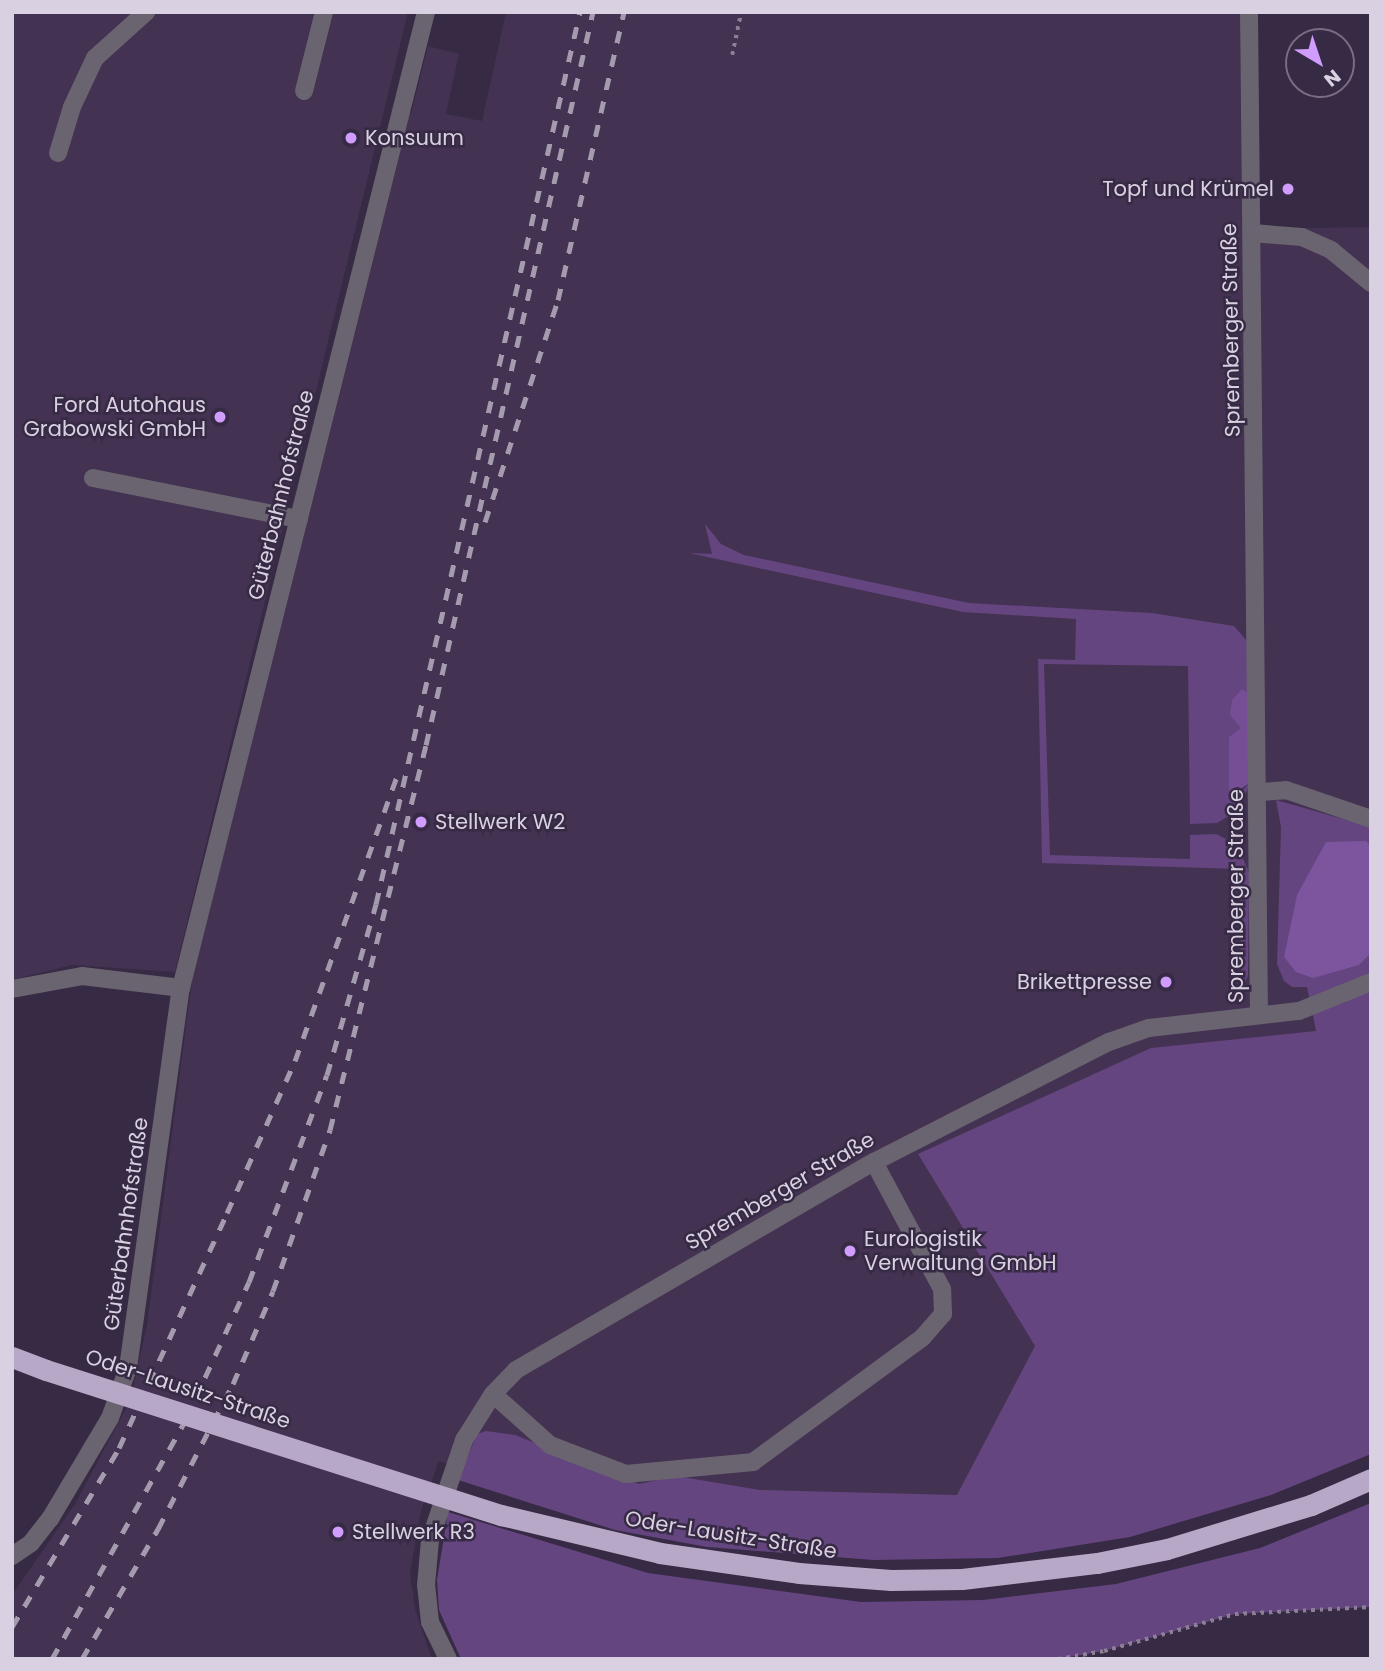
<!DOCTYPE html>
<html>
<head>
<meta charset="utf-8">
<style>
  body { margin:0 }
  #map { position:relative; width:1383px; height:1671px; overflow:hidden; background:#372a44; font-family:Poppins,sans-serif }
  div>[style] { position:absolute }
  [style*='--x'] { left:calc(var(--x)*1px); top:calc(var(--y)*1px); width:calc(var(--w)*1px); rotate:calc(var(--a)*1deg) }
  .built>* { inset:0; background:#433252 }
  .green>* { inset:0; background:#64457f }
  .forest>* { inset:0; background:#754e96 }
  .water>* { inset:0; background:#7c559e }
  .path>* { height:3.5px; margin-top:-1.75px; transform-origin:0; background:repeating-linear-gradient(90deg,#8a7f94 0 3.5px,transparent 0 8.5px) }
  .minor>* { height:18px; margin:-9px; padding:0 9px; transform-origin:9px; border-radius:9px; background:#6a6370 }
  .highway>* { height:21px; margin:-10.5px; padding:0 10.5px; transform-origin:10.5px; border-radius:10.5px; background:#b8a8c8 }
  .rail>* { height:5px; margin-top:-2.5px; transform-origin:0; background:repeating-linear-gradient(90deg,#a49bae 0 12px,transparent 0 24px) }
  .highway-bridge>* { height:21px; margin:-10.5px; padding:0 10.5px; transform-origin:10.5px; border-radius:10.5px; background:#b8a8c8 }
  .dots>* { width:19px; height:19px; translate:-50% -50%; box-sizing:border-box; border:4px solid #372a44; border-radius:50% }
  span { translate:-50% -50%; white-space:nowrap; text-align:center; line-height:1.15; -webkit-text-stroke:5px #372a44; paint-order:stroke }
  .poi-label { font-size:21px; color:#d9d1e1 }
  .left { translate:0 -50%; text-align:left }
  .right { translate:-100% -50%; text-align:right }
  .street-label { font-size:21px; color:#d9d1e1 }
  .frame { position:absolute; inset:0; border:14px solid #d9d1e1; pointer-events:none }
  .north { position:absolute; left:1285px; top:28px; width:70px; height:70px; box-sizing:border-box; background:#372a44; border:2px solid #786d83; border-radius:50%; rotate:141deg; font-size:19px; font-weight:700; line-height:28px; text-align:center; color:#d9d1e1 }
  .north::after { content:''; display:block; margin:auto; width:24px; height:32px; background:#d09dfe; clip-path:polygon(50% 0,100% 100%,50% 72%,0 100%) }
</style>
</head>
<body>
<div id="map">
  <div class="built">
    <i style="clip-path:polygon(12px 12px,408px 12px,175px 972px,72px 965px,12px 980px)"></i>
    <i style="clip-path:polygon(506px 12px,1240px 12px,1242px 229px,1371px 227px,1371px 982px,1310px 1007px,1316px 1031px,1174px 1502px,596px 1512px,439px 1461px,421px 1511px,410px 1573px,415px 1609px,432px 1659px,12px 1659px,12px 1595px,75px 1504px,130px 1401px,147px 1325px,192px 980px,406px 113px,411px 114px,428px 46px,459px 54px,446px 114px,482px 121px)"></i>
  </div>
  <div class="green">
    <i style="clip-path:polygon(705px 524px,721px 544px,744px 555px,969px 603px,1152px 613px,1234px 626px,1247px 641px,1249px 693px,1238px 721px,1241px 728px,1236px 733px,1237px 795px,1251px 782px,1237px 811px,1217px 823px,1190px 824px,1188px 666px,1044px 664px,1050px 855px,1190px 859px,1190px 835px,1216px 834px,1236px 844px,1249px 872px,1248px 976px,1241px 988px,1240px 869px,1042px 863px,1038px 659px,1075px 660px,1076px 619px,963px 612px,689px 553px,712px 554px)"></i>
    <i style="clip-path:polygon(1276px 800px,1371px 827px,1371px 1454px,1271px 1495px,1130px 1537px,998px 1558px,873px 1560px,707px 1547px,615px 1530px,458px 1480px,477px 1434px,486px 1431px,515px 1435px,639px 1484px,676px 1476px,760px 1490px,957px 1495px,1035px 1346px,918px 1154px,1151px 1048px,1316px 1031px,1307px 987px,1292px 987px,1284px 981px,1277px 964px,1281px 827px)"></i>
    <i style="clip-path:polygon(1371px 1503px,1371px 1607px,1235px 1614px,1104px 1651px,1058px 1659px,461px 1659px,439px 1610px,437px 1580px,448px 1512px,648px 1573px,861px 1602px,983px 1600px,1116px 1584px,1260px 1548px)"></i>
  </div>
  <div class="forest">
    <i style="clip-path:polygon(1242px 689px,1249px 693px,1251px 782px,1229px 797px,1229px 737px,1241px 728px,1230px 715px,1232px 700px)"></i>
  </div>
  <div class="water">
    <i style="clip-path:polygon(1366px 841px,1371px 846px,1371px 953px,1359px 965px,1313px 978px,1296px 972px,1284px 957px,1297px 895px,1326px 842px)"></i>
  </div>
  <div class="path">
    <i style="--x:732;--y:55;--w:44;--a:-78.2"></i>
    <i style="--x:1058;--y:1659;--w:47;--a:-9.9"></i>
    <i style="--x:1104;--y:1651;--w:136;--a:-15.8"></i>
    <i style="--x:1235;--y:1614;--w:136;--a:-2.9"></i>
  </div>
  <div class="minor">
    <i style="--x:1249;--y:12;--w:1002;--a:89.43"></i>
    <i style="--x:304;--y:91;--w:81;--a:-75.8"></i>
    <i style="--x:58;--y:153;--w:48;--a:-73.1"></i>
    <i style="--x:72;--y:107;--w:54;--a:-64.9"></i>
    <i style="--x:95;--y:58;--w:69;--a:-42"></i>
    <i style="--x:1252;--y:233;--w:50;--a:4.6"></i>
    <i style="--x:1302;--y:237;--w:32;--a:24"></i>
    <i style="--x:1331;--y:250;--w:52;--a:39.5"></i>
    <i style="--x:93;--y:478;--w:210;--a:11.3"></i>
    <i style="--x:1260;--y:792;--w:26;--a:-4"></i>
    <i style="--x:1286;--y:790;--w:90;--a:18.8"></i>
    <i style="--x:12;--y:989;--w:71;--a:-10.5"></i>
    <i style="--x:82;--y:976;--w:100;--a:6.9"></i>
    <i style="--x:493;--y:1394;--w:76;--a:41.8"></i>
    <i style="--x:550;--y:1445;--w:81;--a:20.9"></i>
    <i style="--x:626;--y:1474;--w:128;--a:-5.4"></i>
    <i style="--x:753;--y:1462;--w:210;--a:-36.3"></i>
    <i style="--x:922;--y:1338;--w:32;--a:-49"></i>
    <i style="--x:943;--y:1314;--w:25;--a:-92"></i>
    <i style="--x:942;--y:1289;--w:144;--a:-118.2"></i>
    <i style="--x:12;--y:1556;--w:23;--a:-34"></i>
    <i style="--x:31;--y:1543;--w:31;--a:-52"></i>
    <i style="--x:50;--y:1519;--w:117;--a:-59.3"></i>
    <i style="--x:110;--y:1418;--w:53;--a:-70.2"></i>
    <i style="--x:128;--y:1368;--w:384;--a:-82.1"></i>
    <i style="--x:181;--y:988;--w:1006;--a:-75.91"></i>
    <i style="--x:448;--y:1659;--w:41;--a:-115.9"></i>
    <i style="--x:430;--y:1622;--w:37;--a:-96"></i>
    <i style="--x:426;--y:1585;--w:45;--a:-84.9"></i>
    <i style="--x:430;--y:1540;--w:106;--a:-71.2"></i>
    <i style="--x:464;--y:1440;--w:54;--a:-57.8"></i>
    <i style="--x:493;--y:1394;--w:33;--a:-46"></i>
    <i style="--x:516;--y:1370;--w:414;--a:-30.2"></i>
    <i style="--x:874;--y:1162;--w:264;--a:-27.1"></i>
    <i style="--x:1109;--y:1042;--w:42;--a:-19.3"></i>
    <i style="--x:1149;--y:1028;--w:151;--a:-6.5"></i>
    <i style="--x:1299;--y:1011;--w:78;--a:-21.9"></i>
  </div>
  <div class="highway">
    <i style="--x:12;--y:1357;--w:36;--a:21"></i>
    <i style="--x:501;--y:1515;--w:163;--a:13.4"></i>
    <i style="--x:660;--y:1553;--w:140;--a:8.2"></i>
    <i style="--x:799;--y:1573;--w:92;--a:4.4"></i>
    <i style="--x:891;--y:1580;--w:71;--a:-0.8"></i>
    <i style="--x:962;--y:1579;--w:136;--a:-6.8"></i>
    <i style="--x:1097;--y:1563;--w:71;--a:-11.3"></i>
    <i style="--x:1167;--y:1549;--w:151;--a:-17"></i>
    <i style="--x:1311;--y:1505;--w:65;--a:-23.4"></i>
  </div>
  <div class="rail">
    <i style="--x:485;--y:522;--w:234;--a:-71.8"></i>
    <i style="--x:558;--y:300;--w:295;--a:-77.1"></i>
    <i style="--x:12;--y:1627;--w:209;--a:-59.1"></i>
    <i style="--x:119;--y:1448;--w:259;--a:-65.3"></i>
    <i style="--x:227;--y:1213;--w:167;--a:-65.9"></i>
    <i style="--x:295;--y:1061;--w:303;--a:-70.3"></i>
    <i style="--x:52;--y:1659;--w:273;--a:-60.8"></i>
    <i style="--x:185;--y:1421;--w:153;--a:-65.3"></i>
    <i style="--x:249;--y:1282;--w:221;--a:-69.4"></i>
    <i style="--x:327;--y:1075;--w:178;--a:-74"></i>
    <i style="--x:376;--y:904;--w:915;--a:-77.12"></i>
    <i style="--x:82;--y:1659;--w:151;--a:-59.7"></i>
    <i style="--x:158;--y:1529;--w:163;--a:-62.7"></i>
    <i style="--x:233;--y:1384;--w:101;--a:-66.7"></i>
    <i style="--x:273;--y:1291;--w:171;--a:-70.5"></i>
    <i style="--x:330;--y:1130;--w:397;--a:-76"></i>
    <i style="--x:426;--y:745;--w:752;--a:-77.17"></i>
  </div>
  <div class="highway-bridge">
    <i style="--x:46;--y:1370;--w:478;--a:17.7"></i>
  </div>
  <div class="dots">
    <i style="left:351px;top:138px;background:#d09dfe"></i>
    <i style="left:1288px;top:189px;background:#d09dfe"></i>
    <i style="left:220px;top:417px;background:#d09dfe"></i>
    <i style="left:421px;top:822px;background:#d09dfe"></i>
    <i style="left:1166px;top:982px;background:#d09dfe"></i>
    <i style="left:850px;top:1251px;background:#d09dfe"></i>
    <i style="left:338px;top:1532px;background:#d09dfe"></i>
  </div>
  <div class="poi-label">
    <span class="left" style="left:365px;top:138px">Konsuum</span>
    <span class="right" style="left:1274px;top:189px">Topf und Krümel</span>
    <span class="right" style="left:206px;top:417px">Ford Autohaus<br>Grabowski GmbH</span>
    <span class="left" style="left:435px;top:822px">Stellwerk W2</span>
    <span class="right" style="left:1152px;top:982px">Brikettpresse</span>
    <span class="left" style="left:864px;top:1251px">Eurologistik<br>Verwaltung GmbH</span>
    <span class="left" style="left:352px;top:1532px">Stellwerk R3</span>
  </div>
  <div class="street-label">
    <span style="left:1231px;top:330px;rotate:-91deg">Spremberger Straße</span>
    <span style="left:281px;top:495px;rotate:-76deg">Güterbahnhofstraße</span>
    <span style="left:1236px;top:896px;rotate:-90deg">Spremberger Straße</span>
    <span style="left:780px;top:1191px;rotate:-30deg">Spremberger Straße</span>
    <span style="left:126px;top:1224px;rotate:-82deg">Güterbahnhofstraße</span>
    <span style="left:188px;top:1389px;rotate:18deg">Oder-Lausitz-Straße</span>
    <span style="left:731px;top:1535px;rotate:9deg">Oder-Lausitz-Straße</span>
  </div>
  <div class="frame"></div>
  <div class="north">N</div>
</div>
</body>
</html>
